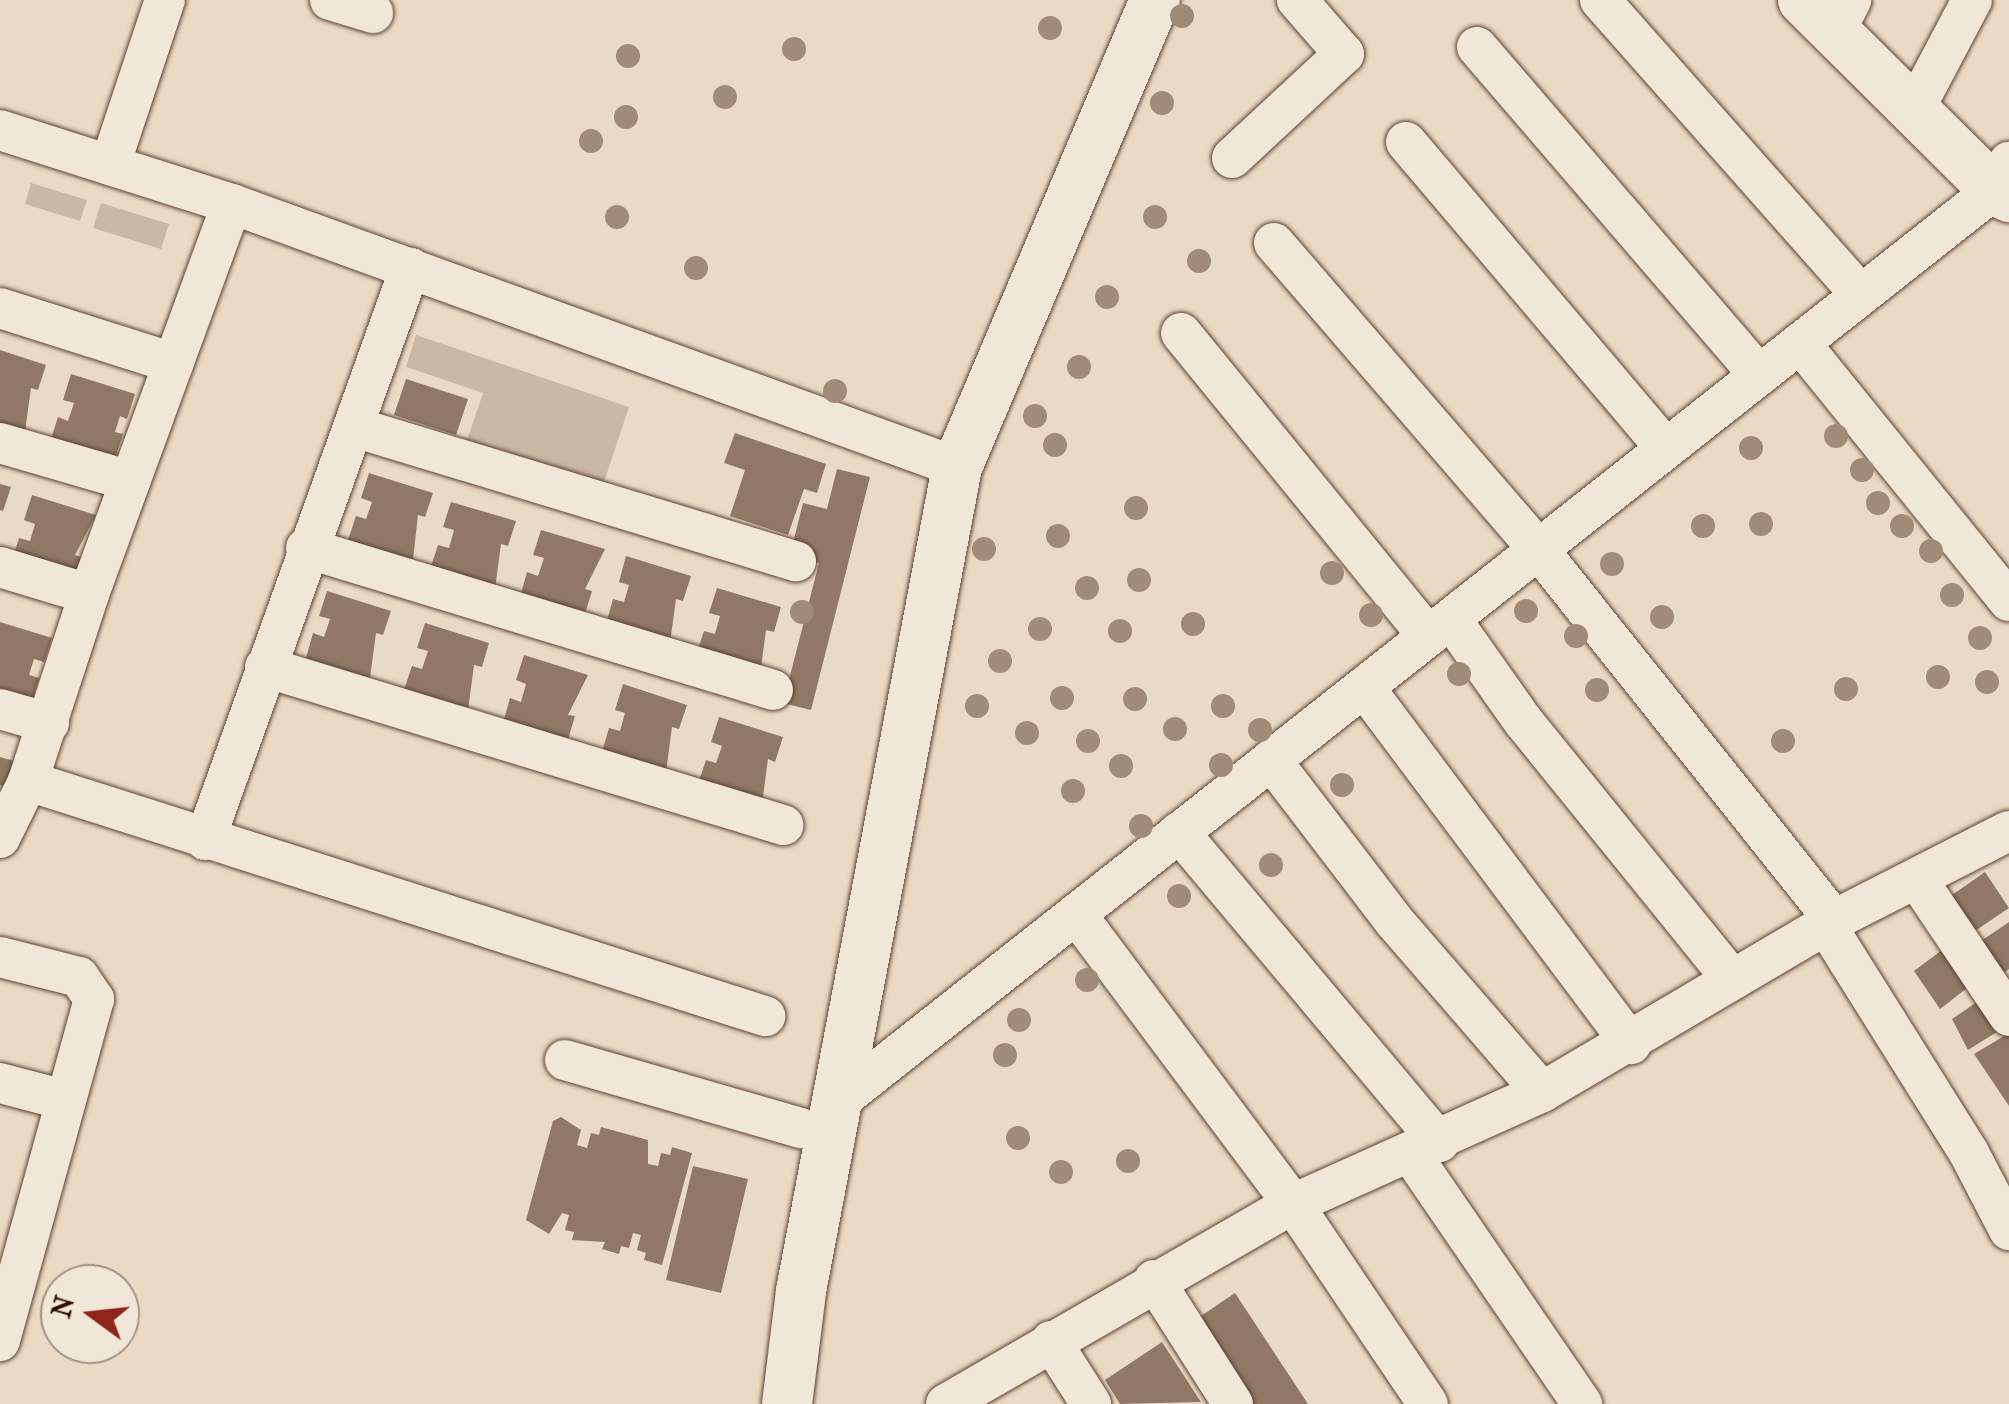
<!DOCTYPE html>
<html>
<head>
<meta charset="utf-8">
<style>
  body { margin:0 }
  #map { position:relative; width:2009px; height:1404px; overflow:hidden; background:#eadac3; font-family:"IM FELL French Canon",serif }
  div>[style] { position:absolute }
  [style*='--x'] { left:calc(var(--x)*1px); top:calc(var(--y)*1px); width:calc(var(--w)*1px); rotate:calc(var(--a)*1deg) }
  .green>* { inset:0; background:#cab8a2 }
  .building>* { inset:0; background:#8f7965 }
  .roads { filter:drop-shadow(0 0 2px #5c4231) drop-shadow(0 0 2px #5c4231) }
  .minor>* { height:40px; margin:-20px; padding:0 20px; transform-origin:20px; border-radius:20px; background:#f1e7d8 }
  .tertiary>* { height:50px; margin:-25px; padding:0 25px; transform-origin:25px; border-radius:25px; background:#f1e7d8 }
  .trees>* { width:24px; height:24px; margin:-12px; border-radius:50%; background:#a08b77 }
  span { translate:-50% -50%; white-space:nowrap; text-align:center; line-height:1.15; -webkit-text-stroke:10px #f1e7d8; paint-order:stroke }
  .north { position:absolute; left:40px; top:1264px; width:100px; height:100px; box-sizing:border-box; background:#f1e7d8; border:2px solid #a39182; border-radius:50%; rotate:285deg; font-size:28px; font-weight:700; line-height:40px; text-align:center; color:#2d1000 }
  .north::after { content:''; display:block; margin:auto; width:35px; height:45px; background:#8f2418; clip-path:polygon(50% 0,100% 100%,50% 72%,0 100%) }
</style>
</head>
<body>
<div id="map">
  <div class="green">
    <i style="clip-path:polygon(31px 183px,87px 200px,80px 221px,25px 204px)"></i>
    <i style="clip-path:polygon(101px 203px,169px 224px,161px 249px,93px 228px)"></i>
    <i style="clip-path:polygon(416px 335px,629px 407px,601px 491px,465px 446px,483px 393px,406px 367px)"></i>
  </div>
  <div class="building">
    <i style="clip-path:polygon(0 350px,46px 365px,38px 390px,31px 388px,25px 432px,0 424px)"></i>
    <i style="clip-path:polygon(71px 374px,135px 394px,127px 419px,120px 416px,115px 432px,123px 434px,114px 461px,50px 442px,58px 417px,68px 421px,74px 403px,63px 400px)"></i>
    <i style="clip-path:polygon(406px 379px,468px 399px,456px 435px,394px 415px)"></i>
    <i style="clip-path:polygon(735px 433px,826px 464px,817px 493px,804px 489px,788px 535px,730px 516px,745px 470px,724px 463px)"></i>
    <i style="clip-path:polygon(837px 469px,870px 477px,811px 710px,783px 703px,819px 563px,790px 555px,803px 503px,827px 509px)"></i>
    <i style="clip-path:polygon(369px 473px,433px 493px,425px 517px,418px 515px,413px 560px,348px 540px,356px 516px,366px 519px,372px 502px,361px 498px)"></i>
    <i style="clip-path:polygon(0 484px,11px 487px,3px 511px,0 510px)"></i>
    <i style="clip-path:polygon(32px 495px,96px 515px,75px 555px,83px 558px,76px 583px,11px 563px,19px 538px,30px 541px,35px 524px,24px 520px)"></i>
    <i style="clip-path:polygon(451px 502px,516px 521px,508px 546px,501px 544px,495px 589px,430px 569px,438px 545px,449px 548px,454px 530px,443px 527px)"></i>
    <i style="clip-path:polygon(541px 530px,605px 549px,585px 589px,592px 591px,584px 617px,520px 597px,527px 572px,538px 576px,544px 558px,533px 555px)"></i>
    <i style="clip-path:polygon(626px 556px,691px 576px,683px 601px,676px 599px,670px 643px,606px 624px,613px 599px,624px 602px,629px 585px,619px 582px)"></i>
    <i style="clip-path:polygon(717px 588px,781px 607px,774px 632px,766px 630px,760px 675px,696px 655px,704px 631px,715px 634px,720px 616px,709px 613px)"></i>
    <i style="clip-path:polygon(327px 591px,391px 611px,383px 635px,376px 633px,370px 678px,306px 658px,313px 633px,324px 637px,330px 619px,319px 616px)"></i>
    <i style="clip-path:polygon(0 622px,52px 638px,44px 662px,34px 659px,29px 675px,39px 678px,31px 705px,0 696px)"></i>
    <i style="clip-path:polygon(425px 623px,489px 643px,482px 667px,474px 665px,468px 710px,404px 690px,412px 666px,422px 669px,428px 651px,417px 648px)"></i>
    <i style="clip-path:polygon(524px 655px,588px 675px,568px 715px,575px 716px,567px 743px,503px 723px,510px 698px,521px 702px,526px 684px,516px 680px)"></i>
    <i style="clip-path:polygon(623px 684px,687px 705px,679px 729px,672px 727px,666px 772px,602px 752px,609px 728px,620px 731px,625px 713px,615px 710px)"></i>
    <i style="clip-path:polygon(719px 717px,783px 737px,775px 762px,768px 759px,762px 804px,698px 784px,706px 760px,716px 763px,722px 746px,711px 742px)"></i>
    <i style="clip-path:polygon(0 757px,14px 761px,6px 787px,0 785px)"></i>
    <i style="clip-path:polygon(1985px 872px,2009px 908px,1966px 937px,1942px 902px)"></i>
    <i style="clip-path:polygon(2009px 922px,2009px 969px,1998px 977px,1975px 945px)"></i>
    <i style="clip-path:polygon(1954px 941px,1980px 978px,1940px 1009px,1914px 971px)"></i>
    <i style="clip-path:polygon(1990px 993px,2008px 1025px,1968px 1050px,1952px 1019px)"></i>
    <i style="clip-path:polygon(2009px 1033px,2009px 1106px,1974px 1054px)"></i>
    <i style="clip-path:polygon(561px 1117px,581px 1130px,577px 1145px,587px 1148px,591px 1133px,599px 1135px,601px 1127px,648px 1140px,648px 1164px,658px 1166px,661px 1153px,670px 1155px,672px 1147px,692px 1153px,662px 1265px,644px 1260px,646px 1253px,637px 1250px,641px 1235px,633px 1233px,629px 1248px,621px 1246px,619px 1254px,602px 1249px,605px 1242px,572px 1240px,574px 1232px,565px 1230px,569px 1215px,562px 1213px,549px 1234px,526px 1220px,553px 1121px)"></i>
    <i style="clip-path:polygon(693px 1166px,748px 1179px,721px 1293px,666px 1280px)"></i>
    <i style="clip-path:polygon(1235px 1293px,1308px 1404px,1246px 1404px,1192px 1322px)"></i>
    <i style="clip-path:polygon(1162px 1342px,1201px 1402px,1120px 1404px,1105px 1380px)"></i>
  </div>
  <div class="roads">
    <div class="minor">
      <i style="--x:330;--y:0;--w:45;--a:16.8"></i>
      <i style="--x:1600;--y:0;--w:394;--a:48.5"></i>
      <i style="--x:1835;--y:32;--w:36;--a:-63"></i>
      <i style="--x:1477;--y:47;--w:433;--a:49.3"></i>
      <i style="--x:1914;--y:110;--w:124;--a:-62.2"></i>
      <i style="--x:0;--y:130;--w:244;--a:17.7"></i>
      <i style="--x:232;--y:204;--w:771;--a:19.94"></i>
      <i style="--x:1406;--y:142;--w:402;--a:49.7"></i>
      <i style="--x:1232;--y:158;--w:153;--a:-42.9"></i>
      <i style="--x:1344;--y:54;--w:72;--a:-131"></i>
      <i style="--x:110;--y:165;--w:174;--a:-71.6"></i>
      <i style="--x:1274;--y:243;--w:404;--a:49.2"></i>
      <i style="--x:1538;--y:549;--w:475;--a:51.4"></i>
      <i style="--x:0;--y:308;--w:182;--a:17.6"></i>
      <i style="--x:1181;--y:333;--w:391;--a:50.8"></i>
      <i style="--x:1800;--y:343;--w:332;--a:51"></i>
      <i style="--x:354;--y:427;--w:462;--a:16.9"></i>
      <i style="--x:0;--y:443;--w:136;--a:16.2"></i>
      <i style="--x:306;--y:548;--w:488;--a:16.9"></i>
      <i style="--x:0;--y:567;--w:93;--a:16.9"></i>
      <i style="--x:1451;--y:619;--w:125;--a:54.8"></i>
      <i style="--x:1523;--y:721;--w:333;--a:51"></i>
      <i style="--x:265;--y:667;--w:542;--a:16.96"></i>
      <i style="--x:1364;--y:687;--w:446;--a:53.2"></i>
      <i style="--x:0;--y:709;--w:51;--a:15.9"></i>
      <i style="--x:1271;--y:760;--w:203;--a:52.6"></i>
      <i style="--x:1394;--y:921;--w:226;--a:49.1"></i>
      <i style="--x:28;--y:781;--w:774;--a:17.69"></i>
      <i style="--x:1179;--y:832;--w:405;--a:50"></i>
      <i style="--x:0;--y:838;--w:64;--a:-63.8"></i>
      <i style="--x:28;--y:781;--w:197;--a:-71.9"></i>
      <i style="--x:89;--y:594;--w:415;--a:-69.9"></i>
      <i style="--x:205;--y:840;--w:608;--a:-70.28"></i>
      <i style="--x:1917;--y:879;--w:165;--a:56.1"></i>
      <i style="--x:1076;--y:914;--w:362;--a:53.2"></i>
      <i style="--x:1293;--y:1204;--w:241;--a:56"></i>
      <i style="--x:1826;--y:925;--w:269;--a:57.9"></i>
      <i style="--x:1969;--y:1153;--w:87;--a:62.5"></i>
      <i style="--x:0;--y:957;--w:81;--a:14.2"></i>
      <i style="--x:79;--y:977;--w:27;--a:56"></i>
      <i style="--x:94;--y:999;--w:355;--a:105.4"></i>
      <i style="--x:565;--y:1060;--w:246;--a:16.1"></i>
      <i style="--x:0;--y:1083;--w:67;--a:14.7"></i>
      <i style="--x:839;--y:1101;--w:1471;--a:-38.26"></i>
      <i style="--x:1994;--y:190;--w:32;--a:-62"></i>
      <i style="--x:1411;--y:1154;--w:303;--a:55.6"></i>
      <i style="--x:1154;--y:1280;--w:147;--a:57.5"></i>
      <i style="--x:1051;--y:1341;--w:75;--a:57.6"></i>
      <i style="--x:946;--y:1404;--w:401;--a:-30"></i>
      <i style="--x:1293;--y:1204;--w:273;--a:-24.2"></i>
      <i style="--x:1542;--y:1092;--w:339;--a:-30.5"></i>
      <i style="--x:1834;--y:920;--w:196;--a:-27"></i>
    </div>
    <div class="tertiary">
      <i style="--x:1803;--y:0;--w:269;--a:44.8"></i>
      <i style="--x:1994;--y:190;--w:17;--a:25"></i>
      <i style="--x:787;--y:1404;--w:114;--a:-82.9"></i>
      <i style="--x:801;--y:1291;--w:839;--a:-79.28"></i>
      <i style="--x:957;--y:467;--w:507;--a:-67.02"></i>
    </div>
  </div>
  <div class="trees">
    <i style="left:1182px;top:16px"></i>
    <i style="left:1050px;top:28px"></i>
    <i style="left:794px;top:49px"></i>
    <i style="left:628px;top:56px"></i>
    <i style="left:725px;top:97px"></i>
    <i style="left:1162px;top:103px"></i>
    <i style="left:626px;top:117px"></i>
    <i style="left:591px;top:141px"></i>
    <i style="left:617px;top:217px"></i>
    <i style="left:1155px;top:217px"></i>
    <i style="left:1199px;top:261px"></i>
    <i style="left:696px;top:268px"></i>
    <i style="left:1107px;top:297px"></i>
    <i style="left:1079px;top:367px"></i>
    <i style="left:835px;top:391px"></i>
    <i style="left:1035px;top:416px"></i>
    <i style="left:1836px;top:436px"></i>
    <i style="left:1055px;top:445px"></i>
    <i style="left:1751px;top:448px"></i>
    <i style="left:1862px;top:470px"></i>
    <i style="left:1878px;top:503px"></i>
    <i style="left:1136px;top:508px"></i>
    <i style="left:1761px;top:524px"></i>
    <i style="left:1703px;top:526px"></i>
    <i style="left:1902px;top:526px"></i>
    <i style="left:1058px;top:536px"></i>
    <i style="left:984px;top:549px"></i>
    <i style="left:1931px;top:551px"></i>
    <i style="left:1612px;top:564px"></i>
    <i style="left:1332px;top:573px"></i>
    <i style="left:1139px;top:580px"></i>
    <i style="left:1087px;top:588px"></i>
    <i style="left:1952px;top:595px"></i>
    <i style="left:1526px;top:611px"></i>
    <i style="left:802px;top:612px"></i>
    <i style="left:1371px;top:615px"></i>
    <i style="left:1662px;top:617px"></i>
    <i style="left:1193px;top:624px"></i>
    <i style="left:1040px;top:629px"></i>
    <i style="left:1120px;top:631px"></i>
    <i style="left:1576px;top:636px"></i>
    <i style="left:1980px;top:638px"></i>
    <i style="left:1000px;top:661px"></i>
    <i style="left:1459px;top:674px"></i>
    <i style="left:1938px;top:677px"></i>
    <i style="left:1987px;top:682px"></i>
    <i style="left:1846px;top:689px"></i>
    <i style="left:1597px;top:690px"></i>
    <i style="left:1062px;top:698px"></i>
    <i style="left:1135px;top:699px"></i>
    <i style="left:977px;top:706px"></i>
    <i style="left:1223px;top:706px"></i>
    <i style="left:1175px;top:729px"></i>
    <i style="left:1260px;top:730px"></i>
    <i style="left:1027px;top:733px"></i>
    <i style="left:1088px;top:741px"></i>
    <i style="left:1783px;top:741px"></i>
    <i style="left:1221px;top:765px"></i>
    <i style="left:1121px;top:766px"></i>
    <i style="left:1342px;top:785px"></i>
    <i style="left:1073px;top:791px"></i>
    <i style="left:1141px;top:826px"></i>
    <i style="left:1271px;top:865px"></i>
    <i style="left:1179px;top:896px"></i>
    <i style="left:1087px;top:980px"></i>
    <i style="left:1019px;top:1020px"></i>
    <i style="left:1005px;top:1055px"></i>
    <i style="left:1018px;top:1138px"></i>
    <i style="left:1128px;top:1161px"></i>
    <i style="left:1061px;top:1172px"></i>
  </div>
  <div class="north">N</div>
</div>
</body>
</html>
